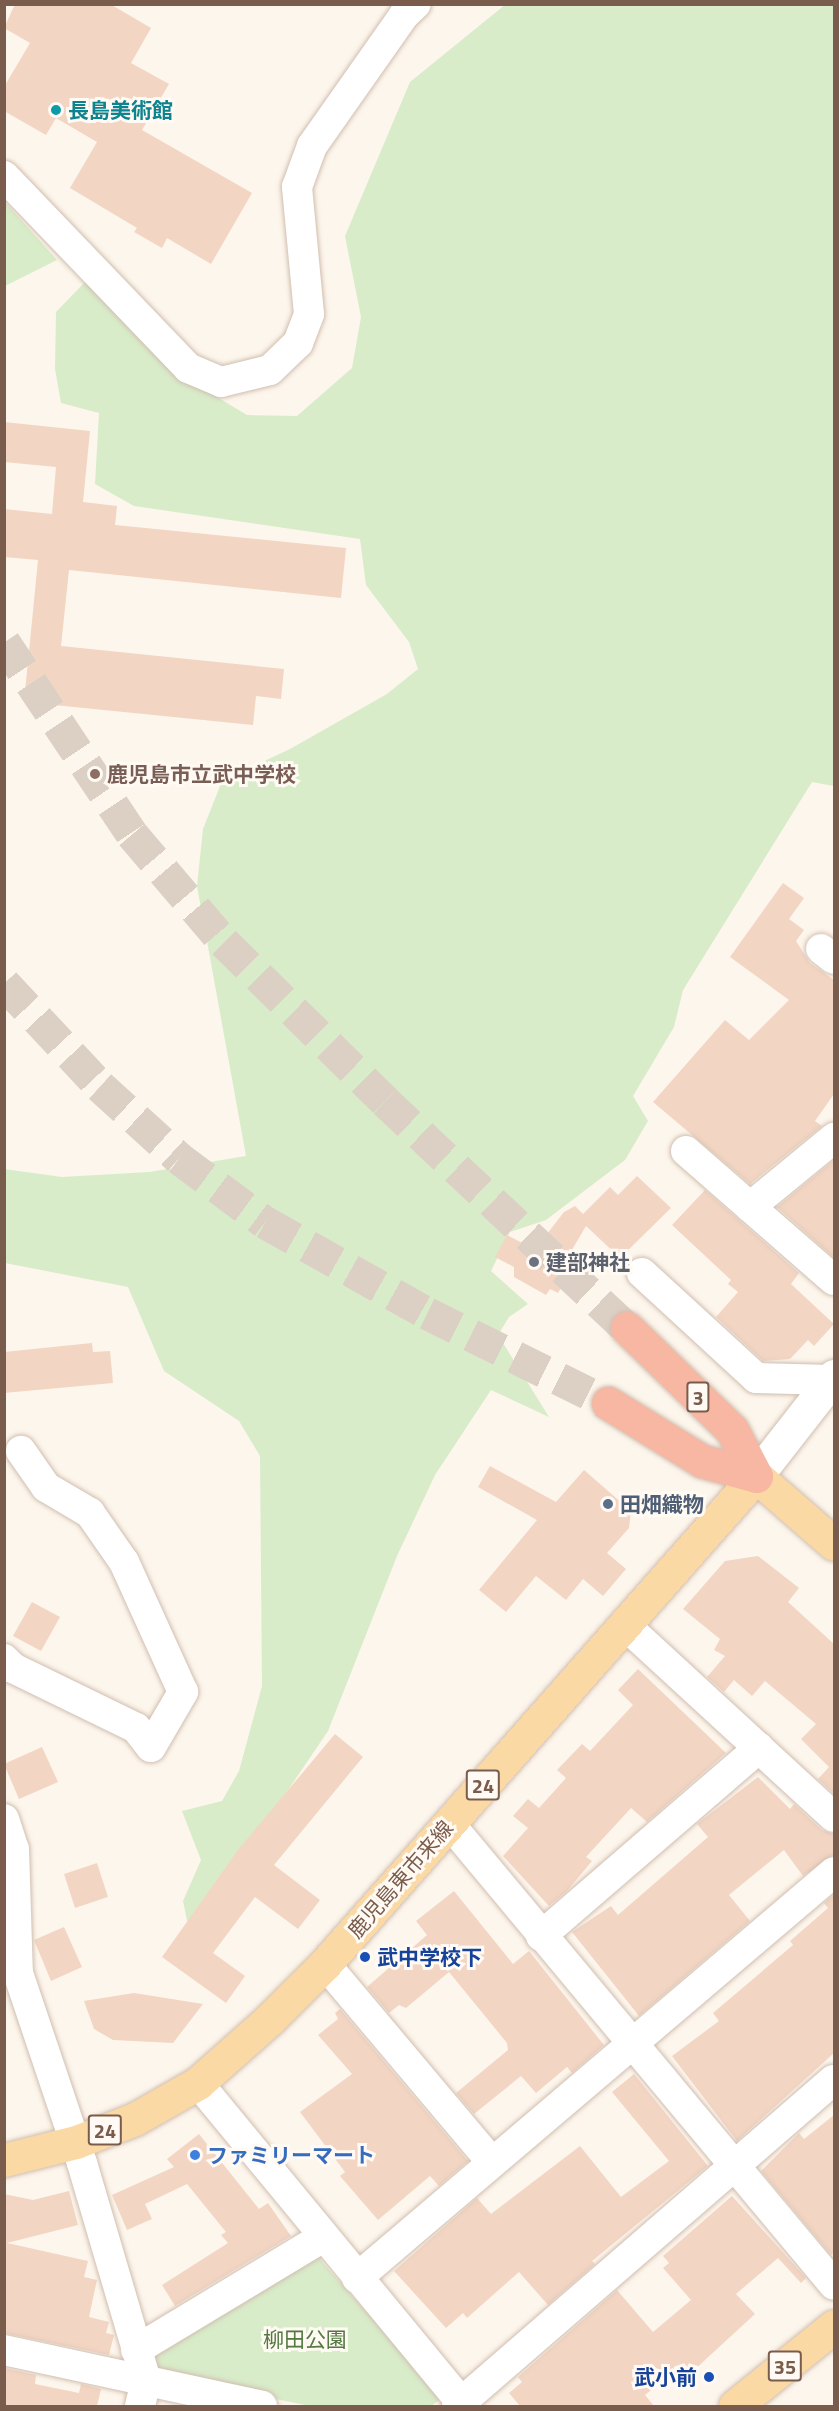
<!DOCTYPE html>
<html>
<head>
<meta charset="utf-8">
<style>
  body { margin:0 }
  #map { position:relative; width:839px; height:2411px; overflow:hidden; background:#fdf6ec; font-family:"Titillium Web","Noto Sans JP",sans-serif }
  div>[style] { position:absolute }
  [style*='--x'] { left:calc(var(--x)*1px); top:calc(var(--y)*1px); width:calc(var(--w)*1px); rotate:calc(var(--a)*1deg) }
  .green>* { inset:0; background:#d8ecc9 }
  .building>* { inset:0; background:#f3d5c3 }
  .highway-tunnel>* { height:33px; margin-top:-16.5px; transform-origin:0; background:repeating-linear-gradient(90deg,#dcd0c4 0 33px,transparent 0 49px) }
  .roads { filter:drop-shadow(0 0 2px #d1beb0) drop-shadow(0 0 2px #d1beb0) }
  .street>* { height:30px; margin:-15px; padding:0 15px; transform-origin:15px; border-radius:15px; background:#fff }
  .secondary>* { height:33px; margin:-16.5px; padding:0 16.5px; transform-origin:16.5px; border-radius:16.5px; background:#fff }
  .primary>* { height:33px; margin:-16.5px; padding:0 16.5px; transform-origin:16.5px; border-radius:16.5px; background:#fbd9a5 }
  .highway>* { height:33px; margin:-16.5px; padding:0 16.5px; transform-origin:16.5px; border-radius:16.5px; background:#f7b7a3 }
  .dots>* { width:16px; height:16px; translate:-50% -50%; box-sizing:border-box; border:3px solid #fffaf3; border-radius:50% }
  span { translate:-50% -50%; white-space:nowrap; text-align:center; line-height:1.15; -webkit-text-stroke:6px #fffaf3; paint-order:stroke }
  .shield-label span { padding:2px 4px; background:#fffaf3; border:2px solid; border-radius:4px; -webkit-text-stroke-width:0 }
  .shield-label { font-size:20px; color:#7a5c4d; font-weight:700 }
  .culture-label { font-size:21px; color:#0d838f; font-weight:700 }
  .left { translate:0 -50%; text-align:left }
  .education-label { font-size:21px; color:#785e54; font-weight:700 }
  .worship-label { font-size:21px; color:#5b616d; font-weight:700 }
  .service-label { font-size:21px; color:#4e5e75; font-weight:700 }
  .street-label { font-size:21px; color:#7a5c4d }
  .transit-label { font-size:21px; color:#164399; font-weight:700 }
  .right { translate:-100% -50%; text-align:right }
  .shop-label { font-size:21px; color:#366cbe; font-weight:700 }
  .park-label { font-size:21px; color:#537a41 }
  .frame { position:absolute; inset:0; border:6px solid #7a5c4d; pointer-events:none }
</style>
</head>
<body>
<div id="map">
  <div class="green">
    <i style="clip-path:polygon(506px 4px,834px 5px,834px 786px,812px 782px,683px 990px,674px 1027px,633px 1096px,648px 1121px,625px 1160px,546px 1220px,510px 1232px,491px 1271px,528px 1304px,509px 1317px,498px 1335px,549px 1417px,491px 1390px,435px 1475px,397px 1556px,328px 1731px,190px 1935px,183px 1901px,201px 1860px,182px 1811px,222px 1801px,239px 1771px,262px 1686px,260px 1456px,239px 1421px,164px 1371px,128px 1287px,5px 1263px,4px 1169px,62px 1177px,149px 1172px,246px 1156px,197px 886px,203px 829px,222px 781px,290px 749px,387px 694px,418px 669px,409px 642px,366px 585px,360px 539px,134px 506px,95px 484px,99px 413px,61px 403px,55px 369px,56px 312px,85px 282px,212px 394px,247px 415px,297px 416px,352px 368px,361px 317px,345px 236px,410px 82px)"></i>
    <i style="clip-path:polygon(5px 202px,57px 260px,5px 286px,4px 286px)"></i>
    <i style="clip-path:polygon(317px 2256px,442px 2398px,431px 2406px,310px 2406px,160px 2375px,151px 2356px)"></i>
  </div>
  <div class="building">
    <i style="clip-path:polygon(15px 4px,110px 4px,151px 28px,131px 63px,169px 84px,142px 130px,252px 193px,211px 264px,167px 238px,162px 248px,134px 232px,137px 228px,70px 188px,97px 142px,56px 118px,46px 135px,4px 111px,4px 87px,30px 43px,4px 28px)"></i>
    <i style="clip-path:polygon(4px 422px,90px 431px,83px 502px,117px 506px,115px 525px,346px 548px,341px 598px,69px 570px,61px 646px,284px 669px,281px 699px,256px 696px,253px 725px,24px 702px,38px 560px,4px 557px,4px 509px,52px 514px,56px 467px,4px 462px)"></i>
    <i style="clip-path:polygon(783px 883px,804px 898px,789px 919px,804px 930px,796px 941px,810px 963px,834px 980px,834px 1094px,815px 1121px,822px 1126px,750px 1184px,653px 1102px,725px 1020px,749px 1040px,789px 1000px,730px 957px)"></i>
    <i style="clip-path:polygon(834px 1160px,834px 1258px,777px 1207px)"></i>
    <i style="clip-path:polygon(637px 1176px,671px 1208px,620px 1258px,586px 1226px,563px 1265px,571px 1270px,558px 1293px,550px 1289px,546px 1295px,514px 1277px,514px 1267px,495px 1257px,507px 1235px,526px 1245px,535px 1240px,540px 1243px,564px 1212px,575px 1206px,583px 1214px,610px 1187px,618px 1195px)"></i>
    <i style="clip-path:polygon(705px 1190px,799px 1273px,791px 1284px,834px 1324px,814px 1346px,808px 1340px,790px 1359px,763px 1361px,716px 1317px,738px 1292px,728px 1284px,731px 1280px,672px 1225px)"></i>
    <i style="clip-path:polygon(92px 1343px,93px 1352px,110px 1351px,113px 1383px,4px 1393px,4px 1352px)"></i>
    <i style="clip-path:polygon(490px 1466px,556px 1502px,584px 1470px,631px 1511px,629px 1528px,607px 1553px,626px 1569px,603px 1596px,583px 1579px,566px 1600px,536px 1576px,506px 1612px,479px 1590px,537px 1520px,478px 1487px)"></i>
    <i style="clip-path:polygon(758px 1556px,799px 1588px,788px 1602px,834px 1644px,834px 1794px,818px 1779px,829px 1767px,801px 1739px,816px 1724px,765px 1681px,752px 1696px,734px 1680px,724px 1692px,707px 1677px,725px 1656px,714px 1650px,720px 1639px,683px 1609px,725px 1561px)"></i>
    <i style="clip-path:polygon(32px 1602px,60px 1617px,41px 1651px,13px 1636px)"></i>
    <i style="clip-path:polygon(638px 1669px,726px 1753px,647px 1822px,631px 1808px,586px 1857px,592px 1861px,567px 1891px,549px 1906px,503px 1856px,528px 1828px,513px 1816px,528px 1799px,539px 1808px,566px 1778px,557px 1770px,582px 1744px,590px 1751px,633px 1705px,618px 1690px)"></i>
    <i style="clip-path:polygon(335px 1734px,363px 1757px,274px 1865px,320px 1900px,298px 1929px,255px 1897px,213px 1953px,245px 1976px,226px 2003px,162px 1957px,238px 1850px)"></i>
    <i style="clip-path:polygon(42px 1747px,58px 1782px,19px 1799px,4px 1764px)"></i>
    <i style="clip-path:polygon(758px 1777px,790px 1809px,794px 1804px,822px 1830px,834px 1834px,834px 1855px,803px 1876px,784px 1850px,729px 1895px,750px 1921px,639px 2016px,572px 1932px,611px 1906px,618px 1915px,708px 1837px,697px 1824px)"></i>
    <i style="clip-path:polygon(97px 1863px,108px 1897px,75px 1908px,64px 1874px)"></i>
    <i style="clip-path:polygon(454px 1891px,513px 1964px,529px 1951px,604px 2045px,572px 2073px,567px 2067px,536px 2093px,521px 2076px,474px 2114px,456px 2093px,508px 2050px,507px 2043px,449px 1972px,406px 2008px,399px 2005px,389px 2013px,367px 1987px,427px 1935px,416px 1921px)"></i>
    <i style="clip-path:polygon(834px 1894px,834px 2053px,737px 2141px,672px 2056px,719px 2021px,713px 2013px,793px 1945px,790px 1941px,828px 1908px,824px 1903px)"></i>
    <i style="clip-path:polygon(64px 1927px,82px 1967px,51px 1981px,34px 1940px)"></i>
    <i style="clip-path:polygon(134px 1993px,203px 2004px,173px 2043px,113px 2040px,94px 2029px,84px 2001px)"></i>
    <i style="clip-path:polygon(340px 2009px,468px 2161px,439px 2186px,430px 2176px,378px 2220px,340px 2176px,345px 2172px,300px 2112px,352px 2074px,318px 2035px,338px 2019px,335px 2013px)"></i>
    <i style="clip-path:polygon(634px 2074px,708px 2166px,592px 2261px,595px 2264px,548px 2305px,519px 2272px,467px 2318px,463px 2313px,446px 2328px,394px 2271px,477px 2198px,491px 2214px,580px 2146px,621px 2197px,669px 2161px,612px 2092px)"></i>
    <i style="clip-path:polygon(834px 2115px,834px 2252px,831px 2255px,761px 2171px,799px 2133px,804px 2139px)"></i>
    <i style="clip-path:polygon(199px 2134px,259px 2209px,268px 2203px,291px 2236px,175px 2306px,162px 2285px,228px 2243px,221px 2235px,226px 2232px,187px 2184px,145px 2204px,152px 2219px,127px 2230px,112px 2195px,174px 2167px,167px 2159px)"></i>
    <i style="clip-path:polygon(69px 2191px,78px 2225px,7px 2243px,88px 2261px,84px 2277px,97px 2280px,89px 2317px,109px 2322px,106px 2333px,114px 2335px,109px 2355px,4px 2333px,4px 2194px,33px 2200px)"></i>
    <i style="clip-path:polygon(732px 2196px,806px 2278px,801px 2283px,778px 2258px,736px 2294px,755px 2314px,692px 2372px,684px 2363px,645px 2395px,654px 2406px,520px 2406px,509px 2393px,522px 2382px,518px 2377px,617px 2290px,653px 2332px,691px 2300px,663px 2268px,669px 2263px,663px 2256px)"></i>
    <i style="clip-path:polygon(4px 2368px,36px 2375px,35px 2384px,79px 2393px,81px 2384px,101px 2389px,97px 2406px,4px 2406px)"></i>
  </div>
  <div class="highway-tunnel">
    <i style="--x:4;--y:642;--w:231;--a:56.3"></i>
    <i style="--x:132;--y:834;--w:142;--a:49.6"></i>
    <i style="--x:224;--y:942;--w:226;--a:44.6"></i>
    <i style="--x:385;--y:1101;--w:332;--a:43.2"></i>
    <i style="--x:4;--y:983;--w:141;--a:47"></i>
    <i style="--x:100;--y:1086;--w:107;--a:42.3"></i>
    <i style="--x:179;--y:1158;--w:107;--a:36.7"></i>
    <i style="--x:265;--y:1222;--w:186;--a:29.3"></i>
    <i style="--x:427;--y:1313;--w:202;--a:26.4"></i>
  </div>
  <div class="roads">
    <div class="street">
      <i style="--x:4;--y:176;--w:266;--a:46.2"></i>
      <i style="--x:188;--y:368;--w:36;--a:23"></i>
      <i style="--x:221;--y:382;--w:50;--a:-13.8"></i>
      <i style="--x:270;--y:370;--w:39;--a:-44"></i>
      <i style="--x:298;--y:343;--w:31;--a:-69"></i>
      <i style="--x:309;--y:314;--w:128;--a:-95.4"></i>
      <i style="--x:297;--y:187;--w:44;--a:-69.9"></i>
      <i style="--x:312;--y:146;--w:160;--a:-54.9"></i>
      <i style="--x:404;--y:15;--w:16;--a:-43"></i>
      <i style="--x:821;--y:949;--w:16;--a:38"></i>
      <i style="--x:686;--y:1151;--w:196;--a:41.1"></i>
      <i style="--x:750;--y:1207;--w:109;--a:-39.4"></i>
      <i style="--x:642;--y:1273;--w:155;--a:42.6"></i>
      <i style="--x:756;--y:1378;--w:76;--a:1.5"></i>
      <i style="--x:626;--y:1626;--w:282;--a:42.6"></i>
      <i style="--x:4;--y:1659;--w:13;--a:45"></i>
      <i style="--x:13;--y:1668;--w:137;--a:26"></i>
      <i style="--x:136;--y:1728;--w:24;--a:52"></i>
      <i style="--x:151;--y:1747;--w:64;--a:-59.8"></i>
      <i style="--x:183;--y:1692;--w:143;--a:-114.4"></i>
      <i style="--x:124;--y:1562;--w:60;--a:-124.8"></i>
      <i style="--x:90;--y:1513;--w:51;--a:-149.4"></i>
      <i style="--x:46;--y:1487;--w:44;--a:-124.8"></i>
      <i style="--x:4;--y:1819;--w:32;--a:72"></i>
      <i style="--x:14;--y:1849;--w:124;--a:88.2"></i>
      <i style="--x:18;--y:1973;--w:200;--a:71.4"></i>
      <i style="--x:82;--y:2163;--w:226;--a:73.6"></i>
      <i style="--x:146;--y:2380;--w:27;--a:103"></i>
      <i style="--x:449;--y:1823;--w:601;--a:50.19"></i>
      <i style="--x:541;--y:1936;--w:288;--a:-40.8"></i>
      <i style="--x:325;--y:1964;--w:259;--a:49.9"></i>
      <i style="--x:198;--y:2083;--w:418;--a:50.5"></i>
      <i style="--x:357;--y:2278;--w:626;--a:-40.4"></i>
      <i style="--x:4;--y:2350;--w:264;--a:12.2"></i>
      <i style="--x:136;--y:2350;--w:218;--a:-31.1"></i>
      <i style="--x:457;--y:2406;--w:498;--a:-40.9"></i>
    </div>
    <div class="secondary">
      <i style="--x:756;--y:1476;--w:127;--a:-52"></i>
    </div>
    <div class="primary">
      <i style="--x:4;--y:2160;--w:74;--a:-14"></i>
      <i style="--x:76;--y:2142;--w:63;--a:-21.3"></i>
      <i style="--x:135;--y:2119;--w:73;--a:-29.7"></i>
      <i style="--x:198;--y:2083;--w:96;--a:-41.6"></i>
      <i style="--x:270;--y:2019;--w:78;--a:-45"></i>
      <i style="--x:325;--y:1964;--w:651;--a:-48.55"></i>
      <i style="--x:756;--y:1476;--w:103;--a:41.1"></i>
      <i style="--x:735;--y:2406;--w:127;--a:-38.9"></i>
    </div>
    <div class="highway">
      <i style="--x:627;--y:1328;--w:146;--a:44.2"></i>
      <i style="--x:732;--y:1430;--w:52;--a:62.4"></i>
      <i style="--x:608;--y:1403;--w:110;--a:31.7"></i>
      <i style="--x:702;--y:1461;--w:56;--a:15.5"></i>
    </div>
  </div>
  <div class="dots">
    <i style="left:56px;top:110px;background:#0f9aa8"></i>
    <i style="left:95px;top:774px;background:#8d6e63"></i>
    <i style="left:534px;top:1262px;background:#6b7280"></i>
    <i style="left:608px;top:1504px;background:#5c6f8a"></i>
    <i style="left:365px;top:1957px;background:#1a4fb4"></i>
    <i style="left:195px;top:2155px;background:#3f7fe0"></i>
    <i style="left:709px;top:2377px;background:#1a4fb4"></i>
  </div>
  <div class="shield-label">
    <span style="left:698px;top:1397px">3</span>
    <span style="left:483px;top:1785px">24</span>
    <span style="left:105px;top:2130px">24</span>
    <span style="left:785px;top:2366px">35</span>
  </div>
  <div class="culture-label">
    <span class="left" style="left:68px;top:110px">長島美術館</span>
  </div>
  <div class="education-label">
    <span class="left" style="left:107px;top:774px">鹿児島市立武中学校</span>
  </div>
  <div class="worship-label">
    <span class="left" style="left:546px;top:1262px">建部神社</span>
  </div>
  <div class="service-label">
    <span class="left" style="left:620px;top:1504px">田畑織物</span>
  </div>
  <div class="street-label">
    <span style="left:400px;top:1879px;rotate:-49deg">鹿児島東市来線</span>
  </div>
  <div class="transit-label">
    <span class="left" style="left:377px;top:1957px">武中学校下</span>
    <span class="right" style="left:697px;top:2377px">武小前</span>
  </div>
  <div class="shop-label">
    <span class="left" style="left:207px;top:2155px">ファミリーマート</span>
  </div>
  <div class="park-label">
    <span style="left:305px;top:2339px">柳田公園</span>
  </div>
  <div class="frame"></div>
</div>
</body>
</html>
